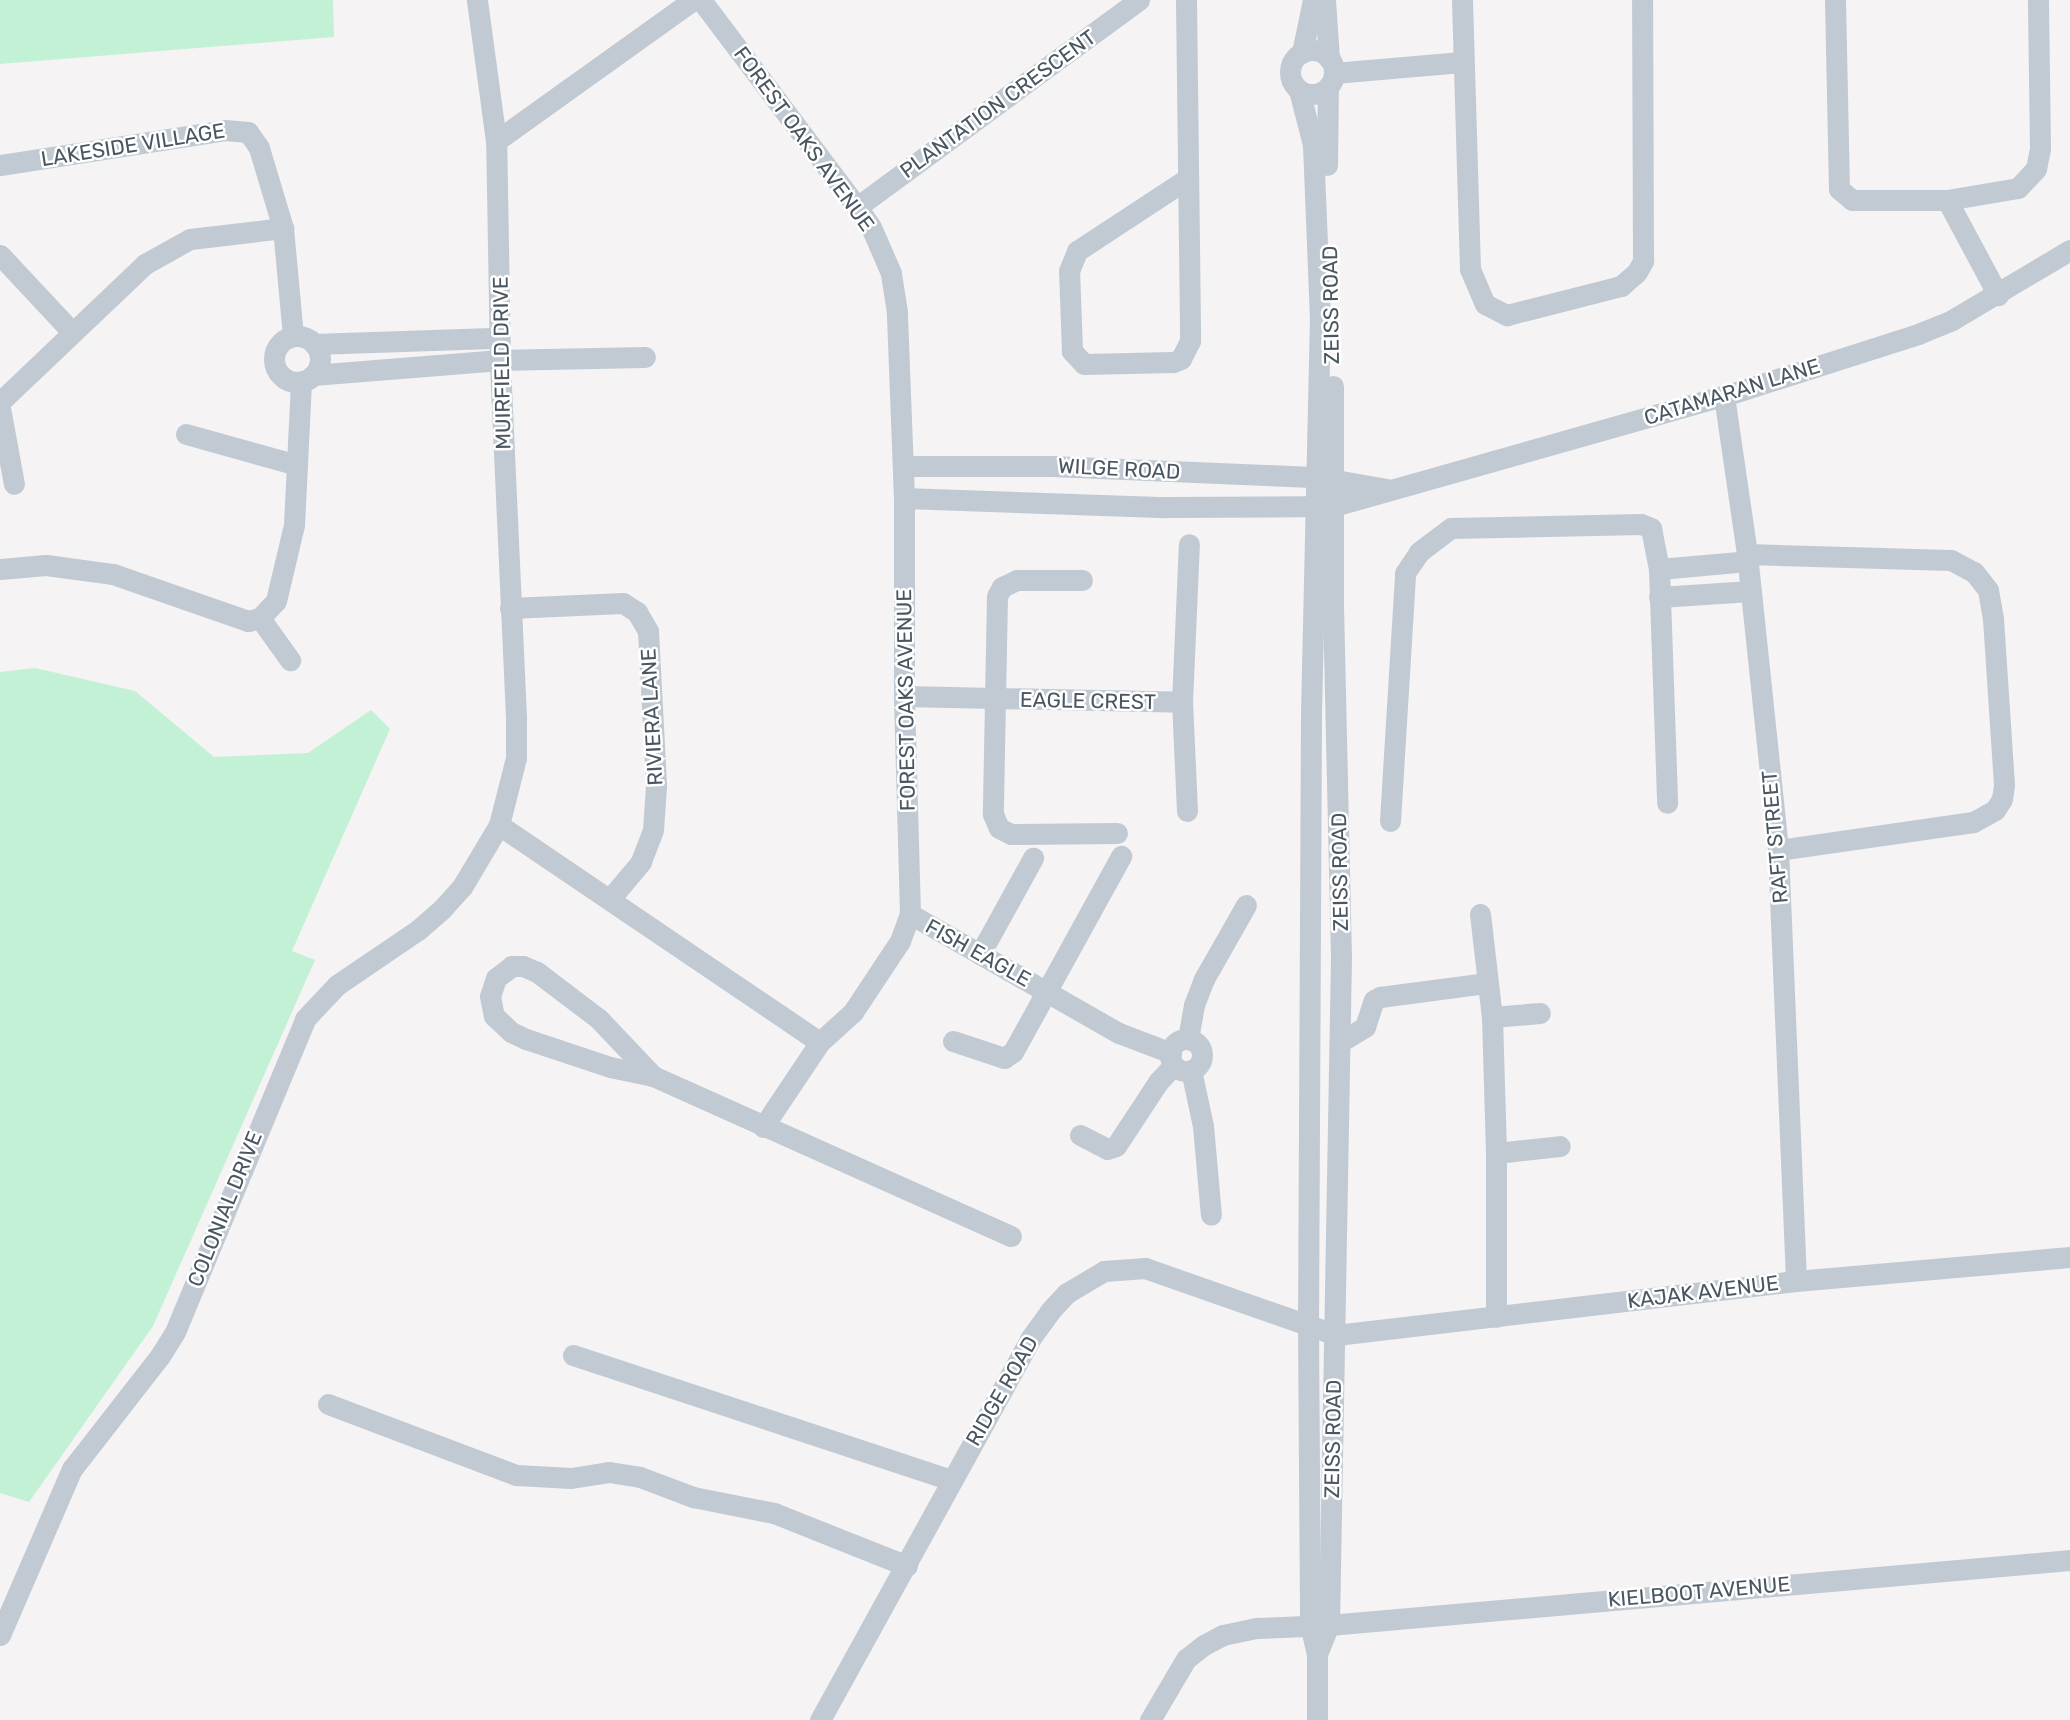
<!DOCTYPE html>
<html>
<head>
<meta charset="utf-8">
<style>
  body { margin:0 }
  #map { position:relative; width:2070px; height:1720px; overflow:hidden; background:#f5f3f3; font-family:Rubik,sans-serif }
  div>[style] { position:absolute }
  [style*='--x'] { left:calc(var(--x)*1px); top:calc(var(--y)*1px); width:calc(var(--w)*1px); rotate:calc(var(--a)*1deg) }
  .green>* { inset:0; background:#c3f1d5 }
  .minor>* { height:21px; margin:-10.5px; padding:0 10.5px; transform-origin:10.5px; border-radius:10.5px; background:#c1cad2 }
  .minor>.ring { margin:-10.5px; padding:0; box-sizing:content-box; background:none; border:21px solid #c1cad2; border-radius:50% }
  span { translate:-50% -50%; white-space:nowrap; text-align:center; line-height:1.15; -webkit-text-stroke:5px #fff; paint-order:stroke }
  .street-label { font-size:21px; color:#4a5661 }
</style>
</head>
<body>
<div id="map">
  <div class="green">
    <i style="clip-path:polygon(0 0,333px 0,334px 37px,0 64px)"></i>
    <i style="clip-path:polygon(35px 668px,135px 691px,214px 757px,308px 753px,371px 710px,390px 729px,292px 951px,315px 960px,153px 1326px,29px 1502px,0 1493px,0 672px)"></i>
  </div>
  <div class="minor">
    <i style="--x:1186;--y:0;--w:341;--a:89.3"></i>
    <i style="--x:1190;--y:341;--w:20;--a:117"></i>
    <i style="--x:1181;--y:359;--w:9;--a:159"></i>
    <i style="--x:1173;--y:362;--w:89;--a:178.7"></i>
    <i style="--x:1084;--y:364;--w:18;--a:-133"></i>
    <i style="--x:1072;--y:351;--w:80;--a:-92.1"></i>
    <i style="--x:1069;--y:271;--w:22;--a:-68"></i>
    <i style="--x:1077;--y:251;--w:133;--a:-33.3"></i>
    <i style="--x:1325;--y:0;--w:59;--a:86.1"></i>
    <i style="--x:1462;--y:0;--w:269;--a:88.3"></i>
    <i style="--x:1470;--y:269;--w:38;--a:67"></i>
    <i style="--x:1485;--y:304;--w:25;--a:27"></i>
    <i style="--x:1507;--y:315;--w:118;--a:-14.3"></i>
    <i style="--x:1621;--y:286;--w:21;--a:-41"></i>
    <i style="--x:1637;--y:272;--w:13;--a:-61"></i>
    <i style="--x:1643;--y:261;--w:261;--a:-90.2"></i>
    <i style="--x:1835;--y:0;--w:189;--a:88.8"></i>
    <i style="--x:1839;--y:189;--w:17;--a:40"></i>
    <i style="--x:1852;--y:200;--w:95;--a:0"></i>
    <i style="--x:1947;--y:200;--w:72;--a:-9.6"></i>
    <i style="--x:2018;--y:188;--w:26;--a:-47"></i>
    <i style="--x:2036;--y:169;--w:21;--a:-79"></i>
    <i style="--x:2040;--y:148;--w:148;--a:-90.8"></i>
    <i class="ring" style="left:1290px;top:50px;width:23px;height:23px"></i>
    <i style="--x:1302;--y:53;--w:54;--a:-78.3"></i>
    <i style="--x:1334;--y:73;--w:128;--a:-4.9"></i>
    <i style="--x:1299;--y:90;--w:57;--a:75.7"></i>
    <i style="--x:1313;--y:145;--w:172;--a:87.7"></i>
    <i style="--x:1320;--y:317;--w:398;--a:91.3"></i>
    <i style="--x:1311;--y:715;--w:612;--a:90.28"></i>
    <i style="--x:1308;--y:1327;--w:297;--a:89.6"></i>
    <i style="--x:1310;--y:1624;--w:31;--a:77"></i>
    <i style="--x:1317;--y:1654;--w:66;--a:90"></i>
    <i style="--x:496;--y:141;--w:242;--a:-35.6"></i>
    <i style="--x:0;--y:165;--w:228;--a:-8.8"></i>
    <i style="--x:225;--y:130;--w:23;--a:5"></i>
    <i style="--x:248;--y:132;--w:19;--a:55"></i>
    <i style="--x:259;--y:148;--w:84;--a:73.3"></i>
    <i style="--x:283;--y:228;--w:108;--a:84.7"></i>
    <i style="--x:1327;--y:165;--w:78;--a:-89.3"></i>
    <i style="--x:1947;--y:200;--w:108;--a:61.8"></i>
    <i style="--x:857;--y:207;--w:350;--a:-36.3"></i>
    <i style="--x:0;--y:255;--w:105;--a:46.9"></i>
    <i class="ring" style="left:274px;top:336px;width:25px;height:25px"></i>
    <i style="--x:314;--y:344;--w:185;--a:-1.9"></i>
    <i style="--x:313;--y:375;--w:188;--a:-4.6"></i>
    <i style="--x:500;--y:360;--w:145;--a:-1.2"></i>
    <i style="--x:1724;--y:396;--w:160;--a:81.7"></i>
    <i style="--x:1747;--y:554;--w:298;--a:84"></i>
    <i style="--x:1778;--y:850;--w:431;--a:87.6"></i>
    <i style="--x:0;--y:402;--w:200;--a:-43.6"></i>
    <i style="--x:145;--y:264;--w:51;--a:-29.1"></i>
    <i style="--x:190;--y:239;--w:94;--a:-6.7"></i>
    <i style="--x:0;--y:408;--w:77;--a:79.6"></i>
    <i style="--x:186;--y:434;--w:115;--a:15.6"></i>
    <i style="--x:903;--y:466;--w:149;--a:0"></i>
    <i style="--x:1052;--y:466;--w:266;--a:2.4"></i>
    <i style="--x:1318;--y:477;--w:70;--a:9.9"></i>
    <i style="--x:904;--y:498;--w:262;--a:2"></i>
    <i style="--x:1166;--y:507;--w:168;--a:-0.3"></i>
    <i style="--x:1334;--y:506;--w:405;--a:-15.8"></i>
    <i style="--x:1724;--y:396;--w:204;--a:-17.7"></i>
    <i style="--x:1918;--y:334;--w:37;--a:-22"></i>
    <i style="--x:1952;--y:320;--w:137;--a:-30.7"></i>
    <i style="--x:1747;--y:554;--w:204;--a:1.7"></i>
    <i style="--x:1951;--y:560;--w:26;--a:28"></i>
    <i style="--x:1974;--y:572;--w:23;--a:52"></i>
    <i style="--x:1988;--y:590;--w:29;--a:80"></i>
    <i style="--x:1993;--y:619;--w:166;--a:86.2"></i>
    <i style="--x:2004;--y:785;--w:14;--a:98"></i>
    <i style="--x:2002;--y:799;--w:13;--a:122"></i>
    <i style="--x:1995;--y:810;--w:25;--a:151"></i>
    <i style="--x:1973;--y:822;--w:197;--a:171.8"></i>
    <i style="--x:0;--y:569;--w:46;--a:-5"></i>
    <i style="--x:46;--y:565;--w:68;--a:7.7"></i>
    <i style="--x:113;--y:574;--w:143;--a:19.2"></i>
    <i style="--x:248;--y:621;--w:12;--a:-14"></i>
    <i style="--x:260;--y:618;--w:52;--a:54.5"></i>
    <i style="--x:1659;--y:569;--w:89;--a:-5.1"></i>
    <i style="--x:1082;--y:580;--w:65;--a:180"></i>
    <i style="--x:1017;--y:580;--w:17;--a:155"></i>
    <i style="--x:1002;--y:587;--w:10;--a:119"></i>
    <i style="--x:997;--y:596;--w:218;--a:91.1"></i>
    <i style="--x:993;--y:814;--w:15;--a:67"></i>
    <i style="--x:999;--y:828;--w:13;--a:27"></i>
    <i style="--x:1011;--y:834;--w:106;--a:-0.5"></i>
    <i style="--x:1659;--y:597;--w:92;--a:-3.7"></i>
    <i style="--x:510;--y:608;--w:113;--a:-2.5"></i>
    <i style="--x:623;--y:603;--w:17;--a:33"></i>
    <i style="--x:637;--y:612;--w:22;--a:60"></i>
    <i style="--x:648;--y:631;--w:155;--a:87"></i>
    <i style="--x:656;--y:786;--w:44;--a:93.9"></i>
    <i style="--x:653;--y:830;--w:34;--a:111"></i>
    <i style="--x:641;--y:862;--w:48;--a:130"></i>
    <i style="--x:260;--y:618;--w:23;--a:-47"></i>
    <i style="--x:276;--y:601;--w:78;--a:-76.7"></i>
    <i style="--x:294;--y:525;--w:144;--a:-87.2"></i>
    <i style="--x:904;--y:696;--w:278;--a:1.2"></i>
    <i style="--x:1187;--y:811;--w:109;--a:-92.6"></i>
    <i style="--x:1182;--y:702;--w:158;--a:-87.5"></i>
    <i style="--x:1390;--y:821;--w:248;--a:-86.5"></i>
    <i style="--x:1405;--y:573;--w:25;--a:-56"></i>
    <i style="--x:1419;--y:552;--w:40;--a:-37"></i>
    <i style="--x:1451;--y:528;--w:190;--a:-1.2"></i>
    <i style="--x:1641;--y:524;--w:11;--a:22"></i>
    <i style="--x:1651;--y:528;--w:42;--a:79"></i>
    <i style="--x:1659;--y:569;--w:234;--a:88"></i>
    <i style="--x:499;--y:825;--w:387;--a:34.1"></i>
    <i style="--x:820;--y:1042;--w:45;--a:-42.3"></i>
    <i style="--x:853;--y:1012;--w:85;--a:-56.5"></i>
    <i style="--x:900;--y:941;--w:29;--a:-70"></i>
    <i style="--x:910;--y:914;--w:218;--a:-91.6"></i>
    <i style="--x:904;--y:696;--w:198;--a:-90"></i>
    <i style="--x:904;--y:498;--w:186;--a:-92.2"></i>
    <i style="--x:897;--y:312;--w:39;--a:-99"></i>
    <i style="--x:891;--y:273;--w:50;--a:-113.5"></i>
    <i style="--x:871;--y:227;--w:24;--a:-125"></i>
    <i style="--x:857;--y:207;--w:259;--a:-127"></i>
    <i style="--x:910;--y:914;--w:241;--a:29.7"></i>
    <i style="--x:1119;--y:1033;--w:56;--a:21"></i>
    <i style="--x:1480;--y:914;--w:104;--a:83.4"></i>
    <i style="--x:1492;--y:1017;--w:136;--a:88.3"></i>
    <i style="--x:1496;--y:1153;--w:164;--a:90"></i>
    <i style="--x:980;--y:954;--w:110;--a:-61.1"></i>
    <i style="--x:1492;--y:1017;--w:48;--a:-4.8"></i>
    <i style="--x:1188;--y:1039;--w:35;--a:-80"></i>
    <i style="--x:1194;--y:1005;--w:28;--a:-69"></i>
    <i style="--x:1204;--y:979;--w:85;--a:-60.4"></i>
    <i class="ring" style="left:1170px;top:1039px;width:11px;height:11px"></i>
    <i style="--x:953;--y:1041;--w:54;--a:18.4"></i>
    <i style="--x:1004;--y:1058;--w:11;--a:-34"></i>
    <i style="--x:1013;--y:1052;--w:224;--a:-61.1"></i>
    <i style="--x:1340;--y:1042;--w:29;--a:-31"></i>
    <i style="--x:1365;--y:1027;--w:28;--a:-72"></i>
    <i style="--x:1374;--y:1000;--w:7;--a:-27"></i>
    <i style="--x:1380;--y:997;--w:108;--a:-7.5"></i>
    <i style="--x:1191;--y:1070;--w:57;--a:77.9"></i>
    <i style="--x:1203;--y:1126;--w:89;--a:84.9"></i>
    <i style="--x:653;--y:1076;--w:79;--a:-133.5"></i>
    <i style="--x:599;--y:1019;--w:78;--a:-142.8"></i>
    <i style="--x:537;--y:972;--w:15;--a:-157"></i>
    <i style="--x:523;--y:966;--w:11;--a:180"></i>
    <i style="--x:512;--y:966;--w:20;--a:143"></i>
    <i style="--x:496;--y:978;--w:19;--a:108"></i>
    <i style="--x:490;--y:996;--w:20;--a:79"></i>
    <i style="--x:494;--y:1016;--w:23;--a:43"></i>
    <i style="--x:511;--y:1032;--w:17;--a:25"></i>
    <i style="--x:526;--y:1039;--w:89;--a:18.4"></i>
    <i style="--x:610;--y:1067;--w:44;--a:11.8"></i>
    <i style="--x:653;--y:1076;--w:392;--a:24.1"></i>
    <i style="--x:763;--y:1127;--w:102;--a:-56.2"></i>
    <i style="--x:1080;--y:1135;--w:30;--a:27"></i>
    <i style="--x:1107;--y:1149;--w:9;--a:-18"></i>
    <i style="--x:1116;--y:1146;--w:77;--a:-56.7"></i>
    <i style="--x:1158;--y:1082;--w:23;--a:-47"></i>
    <i style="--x:1496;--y:1153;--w:64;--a:-6.2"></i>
    <i style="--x:573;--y:1355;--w:399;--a:18.3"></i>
    <i style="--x:328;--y:1404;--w:201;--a:20.7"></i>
    <i style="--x:516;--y:1475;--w:55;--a:3.1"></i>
    <i style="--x:571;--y:1478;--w:38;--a:-9"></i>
    <i style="--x:609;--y:1472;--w:31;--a:9"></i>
    <i style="--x:640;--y:1477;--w:57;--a:20.7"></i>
    <i style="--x:693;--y:1497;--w:83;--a:11.2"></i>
    <i style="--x:774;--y:1513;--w:143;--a:21.7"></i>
    <i style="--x:0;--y:1635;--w:181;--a:-66.6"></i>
    <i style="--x:72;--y:1469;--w:143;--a:-52.1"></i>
    <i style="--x:160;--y:1356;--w:28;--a:-58"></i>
    <i style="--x:175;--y:1332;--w:339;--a:-67.4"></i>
    <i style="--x:305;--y:1019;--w:47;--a:-46.7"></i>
    <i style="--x:337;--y:985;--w:98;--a:-34.2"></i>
    <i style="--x:418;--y:930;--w:32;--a:-41"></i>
    <i style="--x:442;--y:909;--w:30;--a:-48"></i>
    <i style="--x:462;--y:887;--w:72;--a:-59.2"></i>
    <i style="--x:499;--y:825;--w:69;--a:-75.8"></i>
    <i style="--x:516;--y:758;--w:41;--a:-90"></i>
    <i style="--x:516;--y:717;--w:357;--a:-92.6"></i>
    <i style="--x:500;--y:360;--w:219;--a:-91"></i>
    <i style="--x:496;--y:141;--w:142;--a:-97.7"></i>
    <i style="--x:1317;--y:1654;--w:31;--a:-68"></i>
    <i style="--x:1329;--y:1625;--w:667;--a:-88.97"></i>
    <i style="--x:1341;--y:958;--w:349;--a:-91.3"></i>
    <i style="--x:1333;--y:609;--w:223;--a:-90"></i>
    <i style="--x:820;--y:1720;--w:435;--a:-61.1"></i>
    <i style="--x:1030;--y:1339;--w:34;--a:-54"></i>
    <i style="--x:1050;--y:1311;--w:25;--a:-47"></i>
    <i style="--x:1067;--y:1293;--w:43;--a:-30.7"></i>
    <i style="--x:1104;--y:1271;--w:41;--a:-4.2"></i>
    <i style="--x:1145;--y:1268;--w:202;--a:19.3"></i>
    <i style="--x:1336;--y:1335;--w:463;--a:-6.7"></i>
    <i style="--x:1796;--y:1281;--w:275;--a:-5"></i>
    <i style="--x:1150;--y:1720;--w:71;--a:-59.5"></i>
    <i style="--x:1186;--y:1659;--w:23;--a:-38"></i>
    <i style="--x:1204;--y:1645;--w:21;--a:-28"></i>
    <i style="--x:1223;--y:1635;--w:35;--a:-12"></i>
    <i style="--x:1257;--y:1628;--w:72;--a:-2.4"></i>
    <i style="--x:1329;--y:1625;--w:744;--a:-5.01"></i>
  </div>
  <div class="street-label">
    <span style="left:998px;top:104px;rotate:-36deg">PLANTATION CRESCENT</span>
    <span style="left:804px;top:139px;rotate:54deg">FOREST OAKS AVENUE</span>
    <span style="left:133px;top:145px;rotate:-9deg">LAKESIDE VILLAGE</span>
    <span style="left:1331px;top:305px;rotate:-91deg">ZEISS ROAD</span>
    <span style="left:502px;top:363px;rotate:-91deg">MUIRFIELD DRIVE</span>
    <span style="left:1732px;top:392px;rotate:-17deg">CATAMARAN LANE</span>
    <span style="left:1119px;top:469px;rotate:3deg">WILGE ROAD</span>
    <span style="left:906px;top:700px;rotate:-91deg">FOREST OAKS AVENUE</span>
    <span style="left:1088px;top:701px;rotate:1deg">EAGLE CREST</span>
    <span style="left:652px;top:717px;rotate:-93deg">RIVIERA LANE</span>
    <span style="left:1775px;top:837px;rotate:-95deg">RAFT STREET</span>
    <span style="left:1340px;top:872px;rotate:-91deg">ZEISS ROAD</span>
    <span style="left:978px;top:953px;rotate:29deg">FISH EAGLE</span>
    <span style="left:225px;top:1209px;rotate:-68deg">COLONIAL DRIVE</span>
    <span style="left:1703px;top:1292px;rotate:-7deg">KAJAK AVENUE</span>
    <span style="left:1002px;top:1391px;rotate:-60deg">RIDGE ROAD</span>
    <span style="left:1333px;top:1439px;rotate:-89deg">ZEISS ROAD</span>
    <span style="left:1699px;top:1592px;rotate:-5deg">KIELBOOT AVENUE</span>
  </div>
</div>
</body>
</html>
